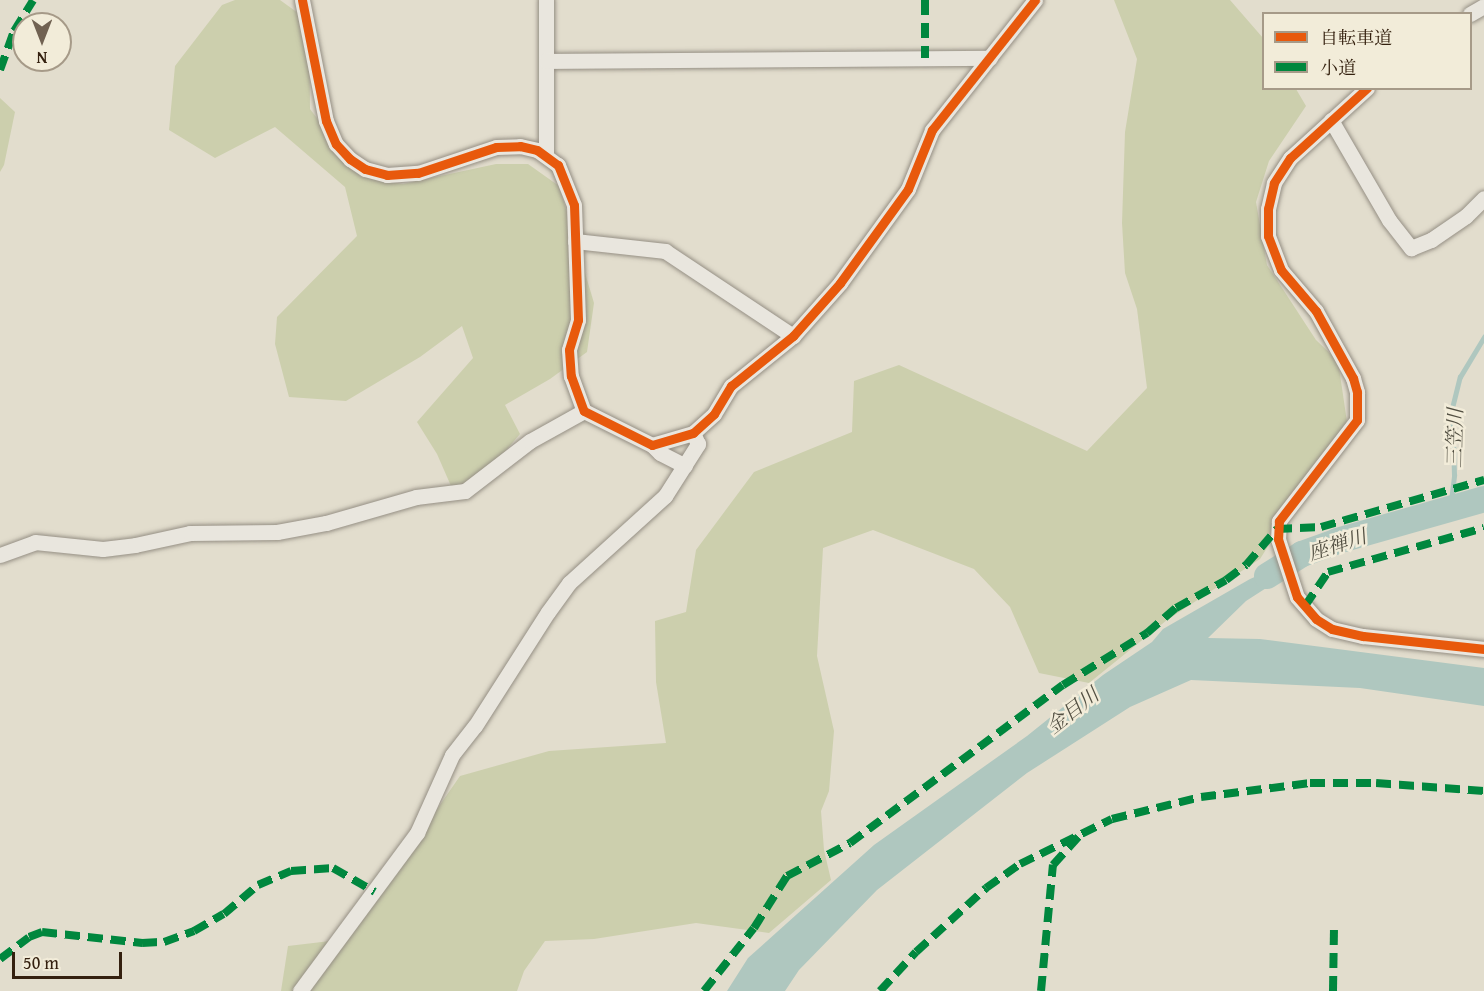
<!DOCTYPE html>
<html>
<head>
<meta charset="utf-8">
<style>
  body { margin:0 }
  #map { position:relative; width:1484px; height:991px; overflow:hidden; background:#e2ddcd; font-family:"Gentium Book Plus","Noto Serif JP",serif }
  div>[style] { position:absolute }
  [style*='--x'] { left:calc(var(--x)*1px); top:calc(var(--y)*1px); width:calc(var(--w)*1px); rotate:calc(var(--a)*1deg) }
  .green>* { inset:0; background:#cccfad }
  .water>* { inset:0; background:#afc7bf }
  .stream>* { height:4.5px; margin:-2.25px; padding:0 2.25px; transform-origin:2.25px; border-radius:2.25px; background:#afc7bf }
  .river>* { height:26px; margin:-13px; padding:0 13px; transform-origin:13px; border-radius:13px; background:#afc7bf }
  .roads { filter:drop-shadow(0 0 2px #958f84) drop-shadow(0 0 2px #958f84) }
  .street>* { height:15px; margin:-7.5px; padding:0 7.5px; transform-origin:7.5px; border-radius:7.5px; background:#e9e6de }
  .quiet>* { height:8px; margin-top:-4px; transform-origin:0; background:repeating-linear-gradient(90deg,#00873e 0 15px,transparent 0 23px) }
  .cycleway>* { height:9px; margin:-4.5px; padding:0 4.5px; transform-origin:4.5px; border-radius:4.5px; background:#e8590c }
  span { translate:-50% -50%; white-space:nowrap; text-align:center; line-height:1.15; -webkit-text-stroke:5px #f2ecd9; paint-order:stroke }
  .water-label { font-size:20px; color:#524f42; font-style:italic }
  .legend { position:absolute; left:1262px; top:12px; width:210px; height:78px; box-sizing:border-box; background:#f2ecd9; border:2px solid #a69a88; margin:0; padding:8px 10px; list-style:none; font-size:18px; color:#34200f }
  .legend li { display:flex; align-items:center; gap:12px; height:30px }
  .legend b { width:30px; border:2px solid #a69a88 }
  .north { position:absolute; left:12px; top:12px; width:60px; height:60px; box-sizing:border-box; background:#f2ecd9; border:2px solid #a69a88; border-radius:50%; rotate:180deg; font-size:16px; font-weight:700; line-height:24px; text-align:center; color:#34200f }
  .north::after { content:''; display:block; margin:auto; width:21px; height:27px; background:#716252; clip-path:polygon(50% 0,100% 100%,50% 72%,0 100%) }
  .scale { position:absolute; left:12px; top:952px; width:110px; height:27px; box-sizing:border-box; border:3px solid #34200f; border-top:0; padding-left:8px; font-size:18px; line-height:21px; white-space:nowrap; color:#34200f; -webkit-text-stroke:4px #f2ecd9; paint-order:stroke }
</style>
</head>
<body>
<div id="map">
  <div class="green">
    <i style="clip-path:polygon(235px 0,280px 0,309px 21px,310px 109px,361px 177px,403px 184px,496px 164px,528px 164px,559px 186px,594px 303px,587px 352px,550px 379px,505px 405px,520px 434px,478px 483px,451px 486px,437px 454px,417px 422px,473px 358px,462px 326px,420px 357px,346px 401px,289px 397px,275px 344px,277px 317px,357px 236px,345px 187px,275px 127px,215px 158px,169px 130px,175px 66px,222px 5px)"></i>
    <i style="clip-path:polygon(1114px 0,1230px 0,1263px 38px,1264px 88px,1296px 89px,1306px 106px,1269px 161px,1256px 202px,1267px 265px,1316px 340px,1338px 361px,1347px 422px,1260px 559px,1167px 620px,1089px 683px,1039px 673px,1010px 607px,974px 569px,873px 530px,823px 548px,817px 656px,834px 731px,829px 791px,821px 811px,824px 850px,831px 880px,769px 933px,696px 923px,594px 939px,545px 941px,524px 971px,517px 991px,281px 991px,288px 946px,347px 939px,460px 776px,549px 751px,666px 743px,656px 682px,655px 621px,686px 612px,696px 550px,754px 472px,852px 432px,854px 381px,899px 365px,1087px 451px,1147px 388px,1137px 309px,1125px 273px,1122px 223px,1125px 132px,1137px 59px)"></i>
    <i style="clip-path:polygon(0 98px,15px 112px,4px 165px,0 172px)"></i>
  </div>
  <div class="water">
    <i style="clip-path:polygon(1342px 539px,1246px 601px,1208px 638px,1260px 639px,1484px 668px,1484px 706px,1360px 688px,1191px 680px,1130px 707px,1027px 773px,877px 890px,799px 970px,785px 991px,727px 991px,748px 958px,874px 845px,1027px 736px,1103px 675px,1152px 642px,1163px 629px,1250px 579px)"></i>
  </div>
  <div class="stream">
    <i style="--x:1450;--y:509;--w:34;--a:-83"></i>
    <i style="--x:1454;--y:475;--w:67;--a:-91.7"></i>
    <i style="--x:1452;--y:408;--w:32;--a:-76"></i>
    <i style="--x:1460;--y:377;--w:47;--a:-59"></i>
  </div>
  <div class="river">
    <i style="--x:1267;--y:576;--w:41;--a:-32.2"></i>
    <i style="--x:1302;--y:554;--w:37;--a:-20"></i>
    <i style="--x:1337;--y:541;--w:153;--a:-15.9"></i>
  </div>
  <div class="roads">
    <div class="street">
      <i style="--x:302;--y:0;--w:123;--a:78.8"></i>
      <i style="--x:326;--y:121;--w:25;--a:67"></i>
      <i style="--x:336;--y:144;--w:21;--a:47"></i>
      <i style="--x:350;--y:159;--w:18;--a:34"></i>
      <i style="--x:365;--y:169;--w:23;--a:15"></i>
      <i style="--x:387;--y:175;--w:31;--a:-4"></i>
      <i style="--x:418;--y:173;--w:82;--a:-18.4"></i>
      <i style="--x:496;--y:147;--w:24;--a:-2"></i>
      <i style="--x:520;--y:146;--w:17;--a:13"></i>
      <i style="--x:537;--y:150;--w:26;--a:36"></i>
      <i style="--x:558;--y:165;--w:43;--a:68.2"></i>
      <i style="--x:574;--y:205;--w:115;--a:88"></i>
      <i style="--x:578;--y:320;--w:31;--a:107"></i>
      <i style="--x:569;--y:350;--w:26;--a:86"></i>
      <i style="--x:571;--y:376;--w:37;--a:70"></i>
      <i style="--x:584;--y:411;--w:76;--a:26.6"></i>
      <i style="--x:652;--y:445;--w:43;--a:-16.3"></i>
      <i style="--x:693;--y:433;--w:28;--a:-42"></i>
      <i style="--x:714;--y:414;--w:33;--a:-59"></i>
      <i style="--x:731;--y:386;--w:80;--a:-38.9"></i>
      <i style="--x:793;--y:336;--w:71;--a:-48.4"></i>
      <i style="--x:840;--y:283;--w:116;--a:-54.1"></i>
      <i style="--x:908;--y:189;--w:64;--a:-67.9"></i>
      <i style="--x:932;--y:130;--w:166;--a:-51.6"></i>
      <i style="--x:546;--y:0;--w:156;--a:90"></i>
      <i style="--x:1470;--y:14;--w:16;--a:-30"></i>
      <i style="--x:546;--y:61;--w:444;--a:-0.4"></i>
      <i style="--x:1367;--y:88;--w:104;--a:137.7"></i>
      <i style="--x:1290;--y:158;--w:30;--a:123"></i>
      <i style="--x:1274;--y:183;--w:27;--a:103"></i>
      <i style="--x:1268;--y:209;--w:27;--a:90"></i>
      <i style="--x:1268;--y:236;--w:36;--a:69"></i>
      <i style="--x:1281;--y:270;--w:54;--a:49.5"></i>
      <i style="--x:1316;--y:311;--w:77;--a:61.1"></i>
      <i style="--x:1353;--y:378;--w:15;--a:74"></i>
      <i style="--x:1357;--y:392;--w:28;--a:90"></i>
      <i style="--x:1357;--y:420;--w:128;--a:127.7"></i>
      <i style="--x:1279;--y:521;--w:18;--a:93"></i>
      <i style="--x:1278;--y:539;--w:61;--a:71.9"></i>
      <i style="--x:1297;--y:597;--w:29;--a:49"></i>
      <i style="--x:1316;--y:619;--w:19;--a:32"></i>
      <i style="--x:1332;--y:629;--w:32;--a:13"></i>
      <i style="--x:1363;--y:636;--w:122;--a:6.1"></i>
      <i style="--x:1331;--y:120;--w:116;--a:59.9"></i>
      <i style="--x:1389;--y:220;--w:36;--a:52"></i>
      <i style="--x:1411;--y:248;--w:22;--a:-22"></i>
      <i style="--x:1431;--y:240;--w:42;--a:-34.4"></i>
      <i style="--x:1466;--y:216;--w:25;--a:-45"></i>
      <i style="--x:575;--y:241;--w:91;--a:6.3"></i>
      <i style="--x:665;--y:251;--w:154;--a:33.6"></i>
      <i style="--x:652;--y:445;--w:11;--a:45"></i>
      <i style="--x:660;--y:453;--w:28;--a:27"></i>
      <i style="--x:0;--y:555;--w:37;--a:-20"></i>
      <i style="--x:35;--y:542;--w:68;--a:5.9"></i>
      <i style="--x:103;--y:549;--w:32;--a:-7"></i>
      <i style="--x:135;--y:545;--w:56;--a:-12.3"></i>
      <i style="--x:190;--y:533;--w:87;--a:-0.7"></i>
      <i style="--x:277;--y:532;--w:50;--a:-10.4"></i>
      <i style="--x:326;--y:523;--w:94;--a:-16.1"></i>
      <i style="--x:416;--y:497;--w:49;--a:-7"></i>
      <i style="--x:465;--y:491;--w:82;--a:-37.6"></i>
      <i style="--x:530;--y:441;--w:62;--a:-29.1"></i>
      <i style="--x:300;--y:991;--w:197;--a:-53.5"></i>
      <i style="--x:417;--y:833;--w:85;--a:-65.8"></i>
      <i style="--x:452;--y:755;--w:37;--a:-52"></i>
      <i style="--x:475;--y:726;--w:135;--a:-57.4"></i>
      <i style="--x:548;--y:612;--w:36;--a:-54"></i>
      <i style="--x:569;--y:583;--w:130;--a:-42.2"></i>
      <i style="--x:665;--y:496;--w:62;--a:-57.6"></i>
      <i style="--x:698;--y:444;--w:12;--a:-114"></i>
    </div>
  </div>
  <div class="quiet">
    <i style="--x:925;--y:0;--w:58;--a:90"></i>
    <i style="--x:0;--y:70;--w:41;--a:-70.3"></i>
    <i style="--x:14;--y:31;--w:36;--a:-58"></i>
    <i style="--x:1305;--y:606;--w:41;--a:-55.9"></i>
    <i style="--x:1328;--y:572;--w:162;--a:-15.8"></i>
    <i style="--x:0;--y:959;--w:36;--a:-37"></i>
    <i style="--x:29;--y:937;--w:14;--a:-21"></i>
    <i style="--x:42;--y:932;--w:101;--a:6.3"></i>
    <i style="--x:142;--y:943;--w:22;--a:-3"></i>
    <i style="--x:164;--y:942;--w:32;--a:-20"></i>
    <i style="--x:194;--y:931;--w:34;--a:-30"></i>
    <i style="--x:224;--y:914;--w:45;--a:-40.5"></i>
    <i style="--x:258;--y:885;--w:36;--a:-23"></i>
    <i style="--x:291;--y:871;--w:42;--a:-4.1"></i>
    <i style="--x:333;--y:868;--w:48;--a:29.7"></i>
    <i style="--x:704;--y:991;--w:80;--a:-51.6"></i>
    <i style="--x:754;--y:928;--w:62;--a:-57.6"></i>
    <i style="--x:787;--y:876;--w:71;--a:-27.6"></i>
    <i style="--x:850;--y:843;--w:265;--a:-36.6"></i>
    <i style="--x:1063;--y:685;--w:99;--a:-31.8"></i>
    <i style="--x:1147;--y:633;--w:38;--a:-41"></i>
    <i style="--x:1176;--y:608;--w:57;--a:-29.2"></i>
    <i style="--x:1226;--y:580;--w:25;--a:-37"></i>
    <i style="--x:1246;--y:565;--w:48;--a:-49.3"></i>
    <i style="--x:1277;--y:529;--w:44;--a:-2.6"></i>
    <i style="--x:1321;--y:527;--w:170;--a:-16.1"></i>
    <i style="--x:880;--y:991;--w:53;--a:-47.3"></i>
    <i style="--x:916;--y:952;--w:95;--a:-42.4"></i>
    <i style="--x:986;--y:888;--w:42;--a:-35.2"></i>
    <i style="--x:1020;--y:864;--w:102;--a:-26.1"></i>
    <i style="--x:1112;--y:819;--w:92;--a:-13.9"></i>
    <i style="--x:1201;--y:797;--w:110;--a:-7.3"></i>
    <i style="--x:1310;--y:783;--w:66;--a:0"></i>
    <i style="--x:1376;--y:783;--w:108;--a:4.2"></i>
    <i style="--x:1041;--y:991;--w:127;--a:-84.6"></i>
    <i style="--x:1053;--y:865;--w:38;--a:-48"></i>
    <i style="--x:1333;--y:991;--w:65;--a:-89.1"></i>
  </div>
  <div class="cycleway">
    <i style="--x:302;--y:0;--w:123;--a:78.8"></i>
    <i style="--x:326;--y:121;--w:25;--a:67"></i>
    <i style="--x:336;--y:144;--w:21;--a:47"></i>
    <i style="--x:350;--y:159;--w:18;--a:34"></i>
    <i style="--x:365;--y:169;--w:23;--a:15"></i>
    <i style="--x:387;--y:175;--w:31;--a:-4"></i>
    <i style="--x:418;--y:173;--w:82;--a:-18.4"></i>
    <i style="--x:496;--y:147;--w:24;--a:-2"></i>
    <i style="--x:520;--y:146;--w:17;--a:13"></i>
    <i style="--x:537;--y:150;--w:26;--a:36"></i>
    <i style="--x:558;--y:165;--w:43;--a:68.2"></i>
    <i style="--x:574;--y:205;--w:115;--a:88"></i>
    <i style="--x:578;--y:320;--w:31;--a:107"></i>
    <i style="--x:569;--y:350;--w:26;--a:86"></i>
    <i style="--x:571;--y:376;--w:37;--a:70"></i>
    <i style="--x:584;--y:411;--w:76;--a:26.6"></i>
    <i style="--x:652;--y:445;--w:43;--a:-16.3"></i>
    <i style="--x:693;--y:433;--w:28;--a:-42"></i>
    <i style="--x:714;--y:414;--w:33;--a:-59"></i>
    <i style="--x:731;--y:386;--w:80;--a:-38.9"></i>
    <i style="--x:793;--y:336;--w:71;--a:-48.4"></i>
    <i style="--x:840;--y:283;--w:116;--a:-54.1"></i>
    <i style="--x:908;--y:189;--w:64;--a:-67.9"></i>
    <i style="--x:932;--y:130;--w:166;--a:-51.6"></i>
    <i style="--x:1367;--y:88;--w:104;--a:137.7"></i>
    <i style="--x:1290;--y:158;--w:30;--a:123"></i>
    <i style="--x:1274;--y:183;--w:27;--a:103"></i>
    <i style="--x:1268;--y:209;--w:27;--a:90"></i>
    <i style="--x:1268;--y:236;--w:36;--a:69"></i>
    <i style="--x:1281;--y:270;--w:54;--a:49.5"></i>
    <i style="--x:1316;--y:311;--w:77;--a:61.1"></i>
    <i style="--x:1353;--y:378;--w:15;--a:74"></i>
    <i style="--x:1357;--y:392;--w:28;--a:90"></i>
    <i style="--x:1357;--y:420;--w:128;--a:127.7"></i>
    <i style="--x:1279;--y:521;--w:18;--a:93"></i>
    <i style="--x:1278;--y:539;--w:61;--a:71.9"></i>
    <i style="--x:1297;--y:597;--w:29;--a:49"></i>
    <i style="--x:1316;--y:619;--w:19;--a:32"></i>
    <i style="--x:1332;--y:629;--w:32;--a:13"></i>
    <i style="--x:1363;--y:636;--w:122;--a:6.1"></i>
  </div>
  <div class="water-label">
    <span style="left:1454px;top:438px;rotate:-89deg">三笠川</span>
    <span style="left:1337px;top:544px;rotate:-18deg">座禅川</span>
    <span style="left:1072px;top:710px;rotate:-38deg">金目川</span>
  </div>
  <ul class="legend">
  <li><b style="height:8px;background:#e8590c"></b>自転車道</li>
  <li><b style="height:8px;background:#00873e"></b>小道</li>
  </ul>
  <div class="north">N</div>
  <div class="scale">50 m</div>
</div>
</body>
</html>
